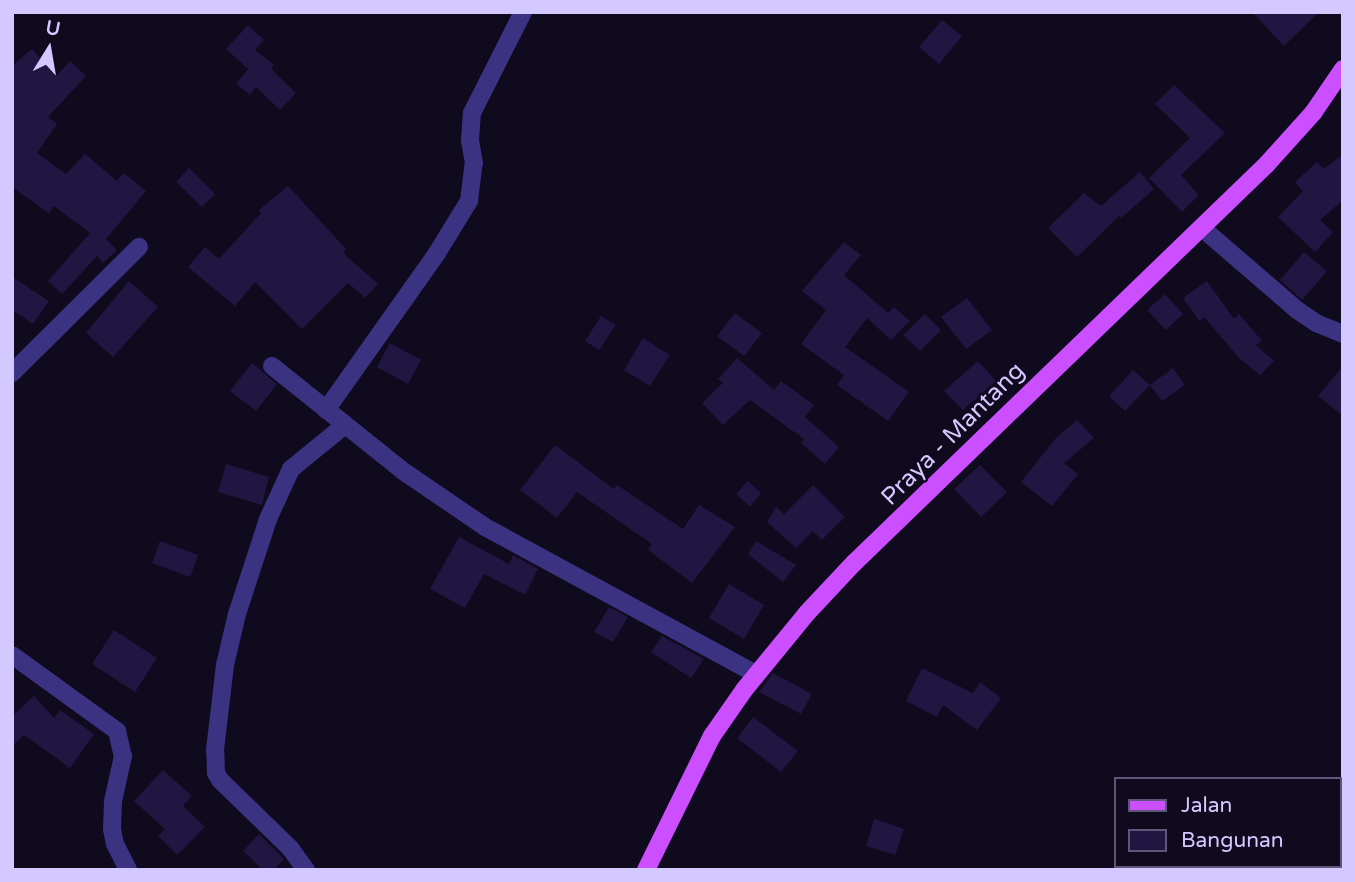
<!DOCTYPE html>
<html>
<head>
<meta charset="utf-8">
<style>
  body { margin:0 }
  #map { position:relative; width:1355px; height:882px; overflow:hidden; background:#100a1f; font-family:"Varela Round",sans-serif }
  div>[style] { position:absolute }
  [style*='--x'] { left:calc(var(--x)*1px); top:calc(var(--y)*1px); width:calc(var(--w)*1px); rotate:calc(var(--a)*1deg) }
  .building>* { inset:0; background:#211541 }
  .minor>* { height:18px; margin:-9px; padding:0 9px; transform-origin:9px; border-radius:9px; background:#3b3282 }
  .tertiary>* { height:18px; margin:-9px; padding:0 9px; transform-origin:9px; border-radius:9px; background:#3b3282 }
  .primary>* { height:18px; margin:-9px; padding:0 9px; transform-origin:9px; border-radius:9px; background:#cb4fff }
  span { translate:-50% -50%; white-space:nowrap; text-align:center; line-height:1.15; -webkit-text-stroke:5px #100a1f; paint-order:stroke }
  .street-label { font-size:24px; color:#d3c8ff }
  .frame { position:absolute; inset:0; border:14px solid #d3c8ff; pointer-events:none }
  .legend { position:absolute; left:1114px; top:777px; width:228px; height:91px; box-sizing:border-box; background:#100a1f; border:2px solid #5e5679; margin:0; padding:9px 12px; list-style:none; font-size:21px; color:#d3c8ff }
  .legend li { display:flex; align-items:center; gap:14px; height:35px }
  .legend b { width:35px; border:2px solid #5e5679 }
  .north { position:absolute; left:14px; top:14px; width:70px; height:70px; -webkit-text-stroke:5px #100a1f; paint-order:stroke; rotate:11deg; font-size:19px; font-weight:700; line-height:28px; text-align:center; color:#d3c8ff }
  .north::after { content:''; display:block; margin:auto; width:24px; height:32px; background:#d3c8ff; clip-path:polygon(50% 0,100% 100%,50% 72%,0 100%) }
</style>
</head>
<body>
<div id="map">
  <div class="building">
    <i style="clip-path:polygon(1252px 12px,1319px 12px,1284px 46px)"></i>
    <i style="clip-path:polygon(942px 20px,962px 36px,939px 64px,919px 47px)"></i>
    <i style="clip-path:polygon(248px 25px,264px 40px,255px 50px,274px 65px,271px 69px,296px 93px,280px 110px,256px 87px,250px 95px,236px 84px,248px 69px,226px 49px)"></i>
    <i style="clip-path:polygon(32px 49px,56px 76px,70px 61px,86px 76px,48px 117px,57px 124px,37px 153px,66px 174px,85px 154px,117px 181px,124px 173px,146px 191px,106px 239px,117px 250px,103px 263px,97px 256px,62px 294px,48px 281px,90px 233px,54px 206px,49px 213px,12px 187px,12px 66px)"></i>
    <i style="clip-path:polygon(1174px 85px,1225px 133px,1181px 175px,1199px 195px,1182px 212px,1149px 178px,1190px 138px,1155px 104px)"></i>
    <i style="clip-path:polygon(1343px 154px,1343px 200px,1320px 220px,1333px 232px,1315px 252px,1278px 217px,1303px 191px,1295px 182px,1317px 162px,1324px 169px)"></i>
    <i style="clip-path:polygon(189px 168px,215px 194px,202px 207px,176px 182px)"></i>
    <i style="clip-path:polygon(1140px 172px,1154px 189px,1121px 218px,1119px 216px,1077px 257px,1048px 228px,1084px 193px,1101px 206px)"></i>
    <i style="clip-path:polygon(288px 186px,346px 249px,343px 253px,378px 284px,365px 298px,348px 283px,302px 329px,255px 282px,235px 306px,188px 267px,205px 247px,219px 259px,261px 213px,259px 210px)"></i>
    <i style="clip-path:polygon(844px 242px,861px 255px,844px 275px,888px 313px,894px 307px,910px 321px,891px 340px,867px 318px,845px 347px,909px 392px,888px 421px,837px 385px,844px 375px,801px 344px,826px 310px,802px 291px)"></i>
    <i style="clip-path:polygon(1304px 252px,1327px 271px,1302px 300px,1280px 280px)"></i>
    <i style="clip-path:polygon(12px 277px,49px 301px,33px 324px,12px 310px)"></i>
    <i style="clip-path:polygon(129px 281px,158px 307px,113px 357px,86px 333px)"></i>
    <i style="clip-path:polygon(1207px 281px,1234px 319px,1239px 314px,1262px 341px,1256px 345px,1274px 361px,1260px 375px,1240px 359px,1204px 317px,1199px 321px,1183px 298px)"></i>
    <i style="clip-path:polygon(1165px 294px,1183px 314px,1166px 330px,1147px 310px)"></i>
    <i style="clip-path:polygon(967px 298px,992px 330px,966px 349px,941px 317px)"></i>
    <i style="clip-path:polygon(735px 313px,762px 333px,744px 356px,717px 336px)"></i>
    <i style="clip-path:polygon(925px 314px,941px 330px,920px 351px,903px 335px)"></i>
    <i style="clip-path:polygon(601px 316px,616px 325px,599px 350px,585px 341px)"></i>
    <i style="clip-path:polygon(643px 338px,670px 355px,650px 386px,624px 370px)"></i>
    <i style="clip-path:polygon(390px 343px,421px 360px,408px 384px,377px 367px)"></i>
    <i style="clip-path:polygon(737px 358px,774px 390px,781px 381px,814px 405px,805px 417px,839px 447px,825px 464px,801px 443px,804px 439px,750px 400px,723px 425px,702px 403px,723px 383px,718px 379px)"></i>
    <i style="clip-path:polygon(978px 361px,996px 381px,963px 410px,944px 391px)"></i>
    <i style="clip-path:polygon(252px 363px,277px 384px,256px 411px,230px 391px)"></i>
    <i style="clip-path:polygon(1343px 366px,1343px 416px,1318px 396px)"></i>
    <i style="clip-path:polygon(1173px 368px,1185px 385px,1162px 401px,1150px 385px)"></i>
    <i style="clip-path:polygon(1133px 370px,1150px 385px,1125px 411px,1109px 396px)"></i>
    <i style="clip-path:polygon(1077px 420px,1094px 438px,1064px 463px,1078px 474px,1052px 506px,1021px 482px,1055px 439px)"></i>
    <i style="clip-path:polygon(555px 445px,614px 489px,617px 485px,683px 529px,699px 505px,735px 527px,692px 583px,648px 550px,652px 544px,577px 492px,557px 518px,520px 490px)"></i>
    <i style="clip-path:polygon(226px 464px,269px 477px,262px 505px,218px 492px)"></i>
    <i style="clip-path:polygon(980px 465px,1007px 492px,981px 517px,954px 489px)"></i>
    <i style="clip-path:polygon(748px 481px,761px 493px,750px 507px,736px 494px)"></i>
    <i style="clip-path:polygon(813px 485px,845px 517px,822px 540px,813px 531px,796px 548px,767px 522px,776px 507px,784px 514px)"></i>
    <i style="clip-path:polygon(459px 537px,509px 564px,513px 555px,538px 569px,525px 595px,484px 574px,465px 608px,430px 589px)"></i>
    <i style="clip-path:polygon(160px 541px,198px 555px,190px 577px,152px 563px)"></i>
    <i style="clip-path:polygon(756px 541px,796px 565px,783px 582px,748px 554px)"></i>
    <i style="clip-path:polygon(729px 584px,764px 605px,744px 639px,709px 618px)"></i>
    <i style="clip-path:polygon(609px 607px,628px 617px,613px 642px,594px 632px)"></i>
    <i style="clip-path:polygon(114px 630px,157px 658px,135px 692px,92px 664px)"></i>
    <i style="clip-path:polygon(662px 636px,704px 659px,691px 678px,651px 652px)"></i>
    <i style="clip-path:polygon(922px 668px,973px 693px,980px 682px,1001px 698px,977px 730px,943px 705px,937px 717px,906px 701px)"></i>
    <i style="clip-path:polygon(773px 673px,812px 694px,801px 714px,759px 692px)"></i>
    <i style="clip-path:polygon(34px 696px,54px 718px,60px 710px,94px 734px,70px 768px,24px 735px,12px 746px,12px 716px)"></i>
    <i style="clip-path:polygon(753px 717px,798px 751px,781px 772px,737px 738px)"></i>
    <i style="clip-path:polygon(163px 770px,192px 796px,183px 806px,205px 827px,177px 855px,158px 836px,165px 829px,134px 801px)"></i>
    <i style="clip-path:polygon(874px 819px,904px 829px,895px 855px,866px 846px)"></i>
    <i style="clip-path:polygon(259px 834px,284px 859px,274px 870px,263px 870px,243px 851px)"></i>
  </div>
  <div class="minor">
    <i style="--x:1202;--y:228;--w:125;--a:40.8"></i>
    <i style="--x:1297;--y:310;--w:23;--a:34"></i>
    <i style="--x:1316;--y:323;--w:29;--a:22"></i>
    <i style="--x:272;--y:366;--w:168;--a:38.7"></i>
    <i style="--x:403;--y:471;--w:99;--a:34.3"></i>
    <i style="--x:485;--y:527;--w:308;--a:28.5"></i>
    <i style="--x:12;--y:373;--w:179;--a:-44.8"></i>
    <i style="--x:326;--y:410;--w:192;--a:-54.7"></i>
    <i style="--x:437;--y:253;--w:61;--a:-58.4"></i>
    <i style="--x:469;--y:201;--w:38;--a:-83"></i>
    <i style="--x:474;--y:163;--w:23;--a:-100"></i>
    <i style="--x:470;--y:140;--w:27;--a:-86"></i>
    <i style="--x:472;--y:113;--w:113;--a:-63.2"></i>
    <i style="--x:306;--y:870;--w:26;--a:-126"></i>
    <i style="--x:291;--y:849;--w:99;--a:-135.8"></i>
    <i style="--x:220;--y:780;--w:8;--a:-120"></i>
    <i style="--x:216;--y:773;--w:23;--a:-92"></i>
    <i style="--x:215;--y:750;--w:86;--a:-83.3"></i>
    <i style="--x:225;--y:665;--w:52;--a:-76.8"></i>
    <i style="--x:237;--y:614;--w:100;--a:-71.9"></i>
    <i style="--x:268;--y:519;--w:55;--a:-65.3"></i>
    <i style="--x:291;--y:469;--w:70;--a:-39.2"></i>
  </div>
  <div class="tertiary">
    <i style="--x:12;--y:655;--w:130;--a:35.9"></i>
    <i style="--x:117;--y:731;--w:26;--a:77"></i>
    <i style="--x:123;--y:756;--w:46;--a:102.5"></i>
    <i style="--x:113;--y:801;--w:28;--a:92"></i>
    <i style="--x:112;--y:829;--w:15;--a:79"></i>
    <i style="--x:115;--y:844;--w:29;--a:63"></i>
  </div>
  <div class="primary">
    <i style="--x:646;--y:870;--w:149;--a:-63.8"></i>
    <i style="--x:712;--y:736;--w:56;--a:-55.2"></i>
    <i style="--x:744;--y:690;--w:99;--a:-50.7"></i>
    <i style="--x:807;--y:613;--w:69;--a:-46.8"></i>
    <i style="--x:854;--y:563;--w:574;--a:-44.01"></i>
    <i style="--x:1267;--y:164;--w:69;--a:-48"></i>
    <i style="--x:1313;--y:113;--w:53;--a:-55.7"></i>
  </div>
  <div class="street-label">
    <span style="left:953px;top:434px;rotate:-45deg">Praya - Mantang</span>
  </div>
  <div class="frame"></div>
  <ul class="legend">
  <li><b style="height:9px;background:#cb4fff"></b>Jalan</li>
  <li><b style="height:19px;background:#211541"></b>Bangunan</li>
  </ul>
  <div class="north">U</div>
</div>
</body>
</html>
